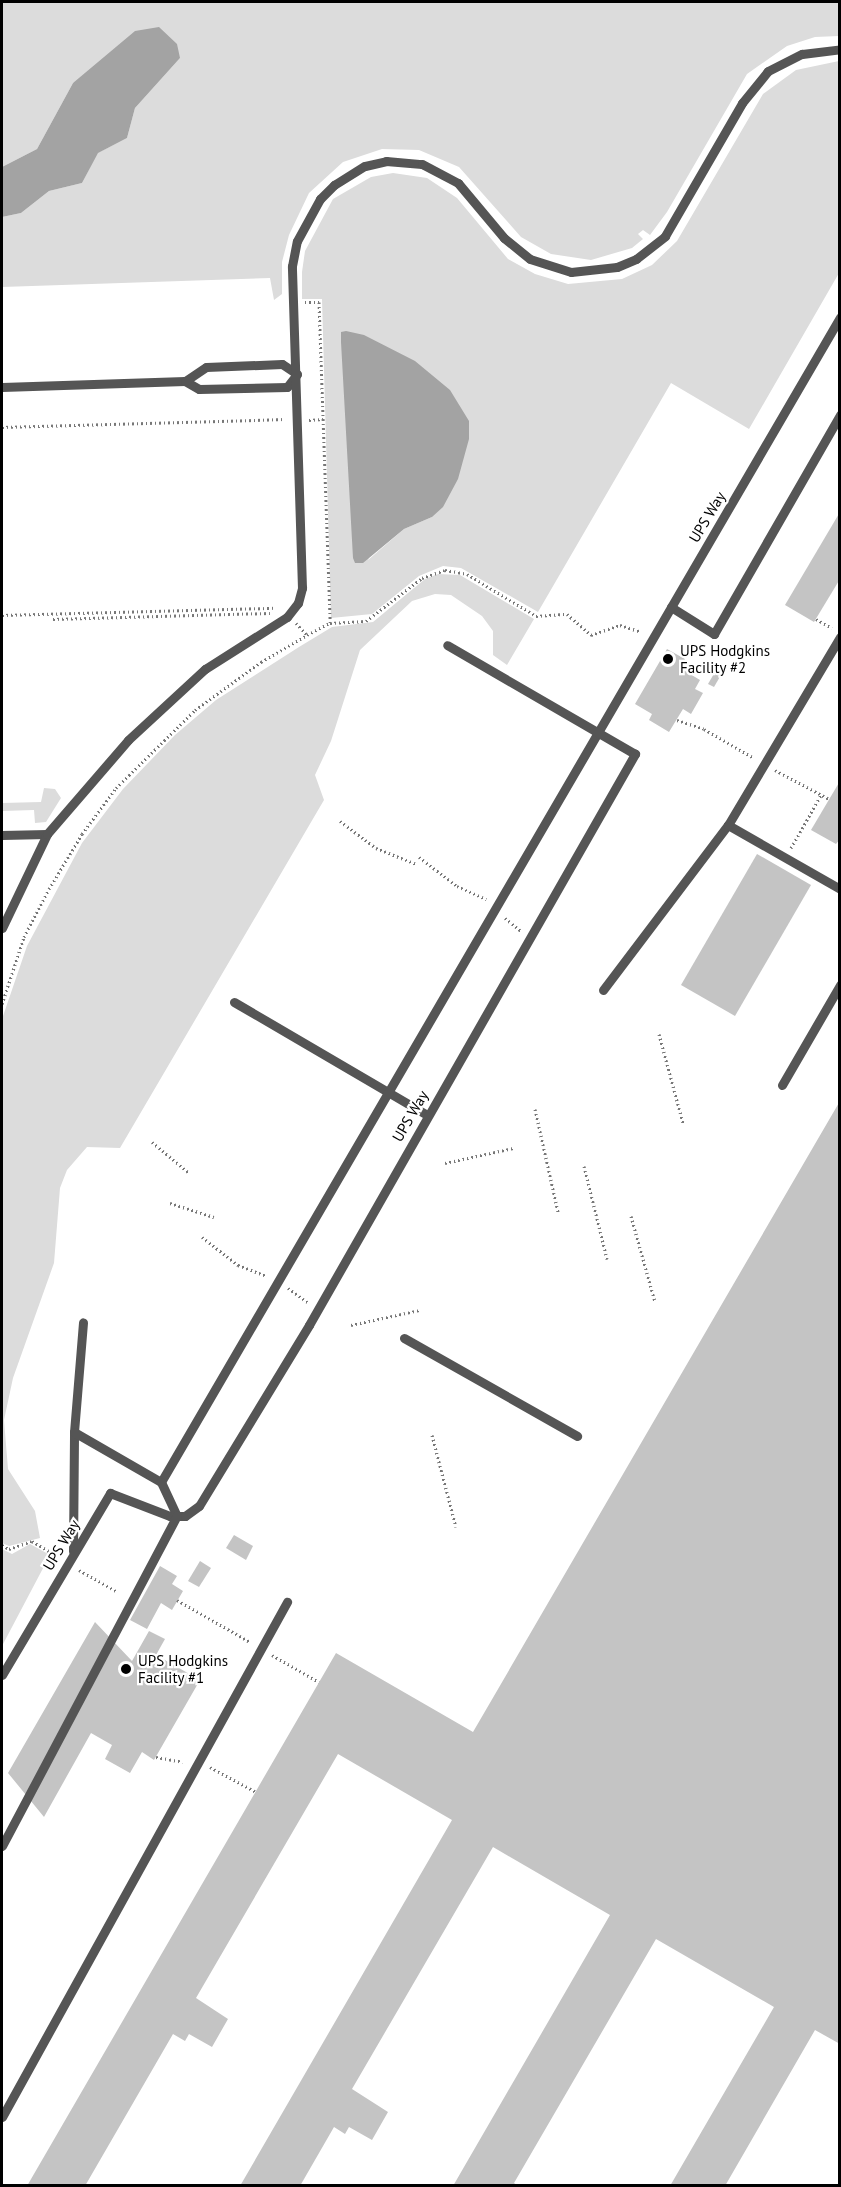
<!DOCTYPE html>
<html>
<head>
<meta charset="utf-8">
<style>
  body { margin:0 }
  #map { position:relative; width:841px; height:2187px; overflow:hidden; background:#fff; font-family:"PT Sans",sans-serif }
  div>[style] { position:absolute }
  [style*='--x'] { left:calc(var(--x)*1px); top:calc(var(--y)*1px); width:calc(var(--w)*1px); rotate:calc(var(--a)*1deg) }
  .green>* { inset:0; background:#dcdcdc }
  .water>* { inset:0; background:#a3a3a3 }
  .building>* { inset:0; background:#c4c4c4 }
  .path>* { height:3px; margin-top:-1.5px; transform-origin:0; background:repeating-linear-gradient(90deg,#777 0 1.5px,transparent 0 4.5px) }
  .service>* { height:9px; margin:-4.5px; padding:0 4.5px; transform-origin:4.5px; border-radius:4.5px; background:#555 }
  .dots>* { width:16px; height:16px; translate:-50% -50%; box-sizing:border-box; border:3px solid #fff; border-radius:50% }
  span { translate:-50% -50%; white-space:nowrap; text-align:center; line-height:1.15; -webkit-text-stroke:4.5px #fff; paint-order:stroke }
  .street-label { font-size:15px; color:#000 }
  .poi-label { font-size:15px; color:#000 }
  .left { translate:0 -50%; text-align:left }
  .frame { position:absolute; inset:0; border:3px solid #000; pointer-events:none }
</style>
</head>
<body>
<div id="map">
  <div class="green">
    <i style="clip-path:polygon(2px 2px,839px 2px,839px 36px,815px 37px,787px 46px,747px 74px,667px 212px,650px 235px,643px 230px,638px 234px,643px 239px,632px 248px,591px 260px,551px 254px,521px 237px,459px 167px,419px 150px,382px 149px,343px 162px,309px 193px,289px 235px,282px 262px,282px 294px,274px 300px,270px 278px,2px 287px,2px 217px,21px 213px,49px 191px,82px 183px,97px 153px,127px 138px,135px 108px,180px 58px,73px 83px,37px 149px,2px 167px)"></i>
    <i style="clip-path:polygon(evenodd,839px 61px,839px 273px,749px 429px,671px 383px,538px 612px,461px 568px,443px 566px,419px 576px,372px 614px,331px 618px,322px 299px,302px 299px,302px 272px,305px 251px,333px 199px,371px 177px,393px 173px,427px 178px,457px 198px,508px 259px,535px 274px,568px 284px,622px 279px,652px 265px,677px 241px,763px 94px,796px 70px,839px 61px,450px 390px,432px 517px,404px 529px,368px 560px,450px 390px)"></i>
    <i style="clip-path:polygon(438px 574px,460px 575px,534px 619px,507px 665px,493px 655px,493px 631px,482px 616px,451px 595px,435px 594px,412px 601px,360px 650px,331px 741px,315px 775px,324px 800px,120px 1148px,87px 1147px,67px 1170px,60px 1188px,54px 1263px,13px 1378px,4px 1420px,8px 1469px,35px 1511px,40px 1538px,9px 1546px,2px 1543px,2px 1019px,27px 946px,82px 843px,123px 789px,175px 735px,216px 700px,299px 647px,332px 627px,373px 622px,425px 579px)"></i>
    <i style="clip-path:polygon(44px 788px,55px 789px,61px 798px,46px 822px,35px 823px,34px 810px,2px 811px,2px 803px,41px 802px)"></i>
    <i style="clip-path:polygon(30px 1544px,50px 1555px,2px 1646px,2px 1549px,12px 1554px)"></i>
  </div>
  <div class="water">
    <i style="clip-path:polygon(159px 27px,177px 44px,180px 58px,135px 108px,127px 138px,98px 153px,82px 183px,49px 191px,21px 213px,2px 217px,2px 167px,37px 149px,73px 83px,135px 31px)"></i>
    <i style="clip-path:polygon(346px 331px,364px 335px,415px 361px,450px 390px,469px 421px,469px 439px,458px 479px,443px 507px,432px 517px,404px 529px,363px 563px,355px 563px,353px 558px,341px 342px,341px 332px)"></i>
  </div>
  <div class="building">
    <i style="clip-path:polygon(840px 512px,840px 579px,814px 622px,785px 605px)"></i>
    <i style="clip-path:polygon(667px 649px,685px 659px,680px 668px,700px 680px,695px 689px,703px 693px,691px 714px,683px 709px,669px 732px,649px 720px,652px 714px,635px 704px)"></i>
    <i style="clip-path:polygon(719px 665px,725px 668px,714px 687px,708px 684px)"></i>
    <i style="clip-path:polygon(840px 781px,840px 839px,836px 844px,811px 830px)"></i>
    <i style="clip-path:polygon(757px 854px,811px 885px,735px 1016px,681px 985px)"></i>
    <i style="clip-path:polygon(840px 1101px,840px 2044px,815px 2030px,725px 2186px,670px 2186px,774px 2007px,656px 1939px,514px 2183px,518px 2186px,453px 2186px,610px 1915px,493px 1847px,352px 2089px,388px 2112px,372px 2140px,349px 2127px,345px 2134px,334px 2127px,300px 2186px,240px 2186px,452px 1820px,338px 1754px,196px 1998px,228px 2019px,212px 2047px,189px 2034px,185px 2041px,173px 2034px,85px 2186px,27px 2186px,336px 1653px,473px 1732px)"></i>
    <i style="clip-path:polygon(234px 1535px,253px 1546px,246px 1560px,226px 1548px)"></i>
    <i style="clip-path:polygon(200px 1561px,211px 1568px,199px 1587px,188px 1581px)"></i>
    <i style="clip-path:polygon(160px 1566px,177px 1576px,172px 1584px,183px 1591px,172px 1610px,161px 1603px,147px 1629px,130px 1620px)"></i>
    <i style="clip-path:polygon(95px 1622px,132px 1661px,149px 1631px,165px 1639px,156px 1655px,200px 1680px,154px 1760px,142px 1752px,130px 1773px,105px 1759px,112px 1745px,91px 1733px,44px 1817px,8px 1773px)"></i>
  </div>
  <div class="path">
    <i style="--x:305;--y:302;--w:14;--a:0"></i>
    <i style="--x:319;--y:302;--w:321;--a:88"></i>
    <i style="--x:309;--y:420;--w:14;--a:-4"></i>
    <i style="--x:2;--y:427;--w:283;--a:-1.6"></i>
    <i style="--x:2;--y:615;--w:273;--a:-1.5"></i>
    <i style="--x:53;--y:619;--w:217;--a:-1.6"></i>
    <i style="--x:816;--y:619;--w:18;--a:29"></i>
    <i style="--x:296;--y:623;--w:16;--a:47"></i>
    <i style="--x:677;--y:720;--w:28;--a:18"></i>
    <i style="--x:704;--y:729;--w:58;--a:30.1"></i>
    <i style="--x:775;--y:770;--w:61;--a:28.2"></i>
    <i style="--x:340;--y:821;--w:45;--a:36.9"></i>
    <i style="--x:376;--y:848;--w:43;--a:21.8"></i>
    <i style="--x:791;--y:848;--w:61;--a:-60.5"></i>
    <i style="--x:419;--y:857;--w:48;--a:37.3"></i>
    <i style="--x:457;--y:886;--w:32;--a:24"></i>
    <i style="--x:505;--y:918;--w:21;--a:39"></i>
    <i style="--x:2;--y:1004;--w:71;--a:-71.8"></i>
    <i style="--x:24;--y:937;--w:54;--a:-62.5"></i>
    <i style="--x:49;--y:889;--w:64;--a:-59"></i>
    <i style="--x:82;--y:834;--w:57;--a:-53.5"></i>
    <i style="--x:116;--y:788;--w:111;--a:-44.6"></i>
    <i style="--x:195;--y:710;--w:82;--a:-36"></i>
    <i style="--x:261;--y:662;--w:53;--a:-30.4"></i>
    <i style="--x:307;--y:635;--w:26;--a:-28"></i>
    <i style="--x:330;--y:623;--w:36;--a:-3"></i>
    <i style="--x:366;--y:621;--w:71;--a:-37.5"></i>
    <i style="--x:422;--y:578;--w:24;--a:-19"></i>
    <i style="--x:445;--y:570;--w:22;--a:10"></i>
    <i style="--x:467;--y:574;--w:81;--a:31.3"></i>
    <i style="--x:536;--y:616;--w:31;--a:-4"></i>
    <i style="--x:567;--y:614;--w:32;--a:41"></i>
    <i style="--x:591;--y:635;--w:31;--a:-19"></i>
    <i style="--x:620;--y:625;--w:22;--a:18"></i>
    <i style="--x:659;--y:1034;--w:92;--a:74.9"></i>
    <i style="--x:535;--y:1109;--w:106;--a:77.4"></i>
    <i style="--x:152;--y:1142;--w:47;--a:39.8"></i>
    <i style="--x:445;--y:1163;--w:70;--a:-12.4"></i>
    <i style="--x:584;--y:1166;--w:96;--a:76.1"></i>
    <i style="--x:170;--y:1203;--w:46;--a:17.7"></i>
    <i style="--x:631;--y:1216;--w:89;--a:74.4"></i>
    <i style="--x:202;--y:1237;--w:46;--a:37.9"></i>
    <i style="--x:238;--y:1265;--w:31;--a:21"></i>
    <i style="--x:288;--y:1288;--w:24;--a:36"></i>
    <i style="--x:351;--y:1325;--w:71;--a:-12.3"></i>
    <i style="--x:432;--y:1435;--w:95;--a:75.4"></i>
    <i style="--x:2;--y:1545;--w:8;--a:30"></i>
    <i style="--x:9;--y:1549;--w:24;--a:-19"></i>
    <i style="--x:32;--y:1541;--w:23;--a:31"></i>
    <i style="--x:79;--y:1570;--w:43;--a:29.6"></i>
    <i style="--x:177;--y:1600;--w:84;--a:29.9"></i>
    <i style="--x:272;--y:1655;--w:54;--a:29.9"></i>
    <i style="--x:156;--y:1757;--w:27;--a:10"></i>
    <i style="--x:210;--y:1767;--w:52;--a:28.5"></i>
  </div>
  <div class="service">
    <i style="--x:2;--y:387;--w:183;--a:-1.9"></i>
    <i style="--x:185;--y:381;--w:16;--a:30"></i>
    <i style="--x:199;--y:389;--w:88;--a:-1.3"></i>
    <i style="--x:287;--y:387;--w:16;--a:-52"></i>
    <i style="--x:297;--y:374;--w:18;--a:-146"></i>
    <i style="--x:282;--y:364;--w:76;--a:177.7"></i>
    <i style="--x:206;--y:367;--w:25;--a:146"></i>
    <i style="--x:671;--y:607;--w:51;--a:32.1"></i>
    <i style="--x:714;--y:634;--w:253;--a:-60.1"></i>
    <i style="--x:728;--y:825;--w:129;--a:29.7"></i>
    <i style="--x:2;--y:835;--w:45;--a:-1.3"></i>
    <i style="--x:2;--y:928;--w:104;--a:-64.4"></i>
    <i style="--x:47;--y:834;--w:124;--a:-49.2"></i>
    <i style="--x:128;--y:740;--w:105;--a:-42.7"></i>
    <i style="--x:205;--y:669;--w:97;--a:-32.4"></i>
    <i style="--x:287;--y:617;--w:18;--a:-52"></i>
    <i style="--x:298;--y:603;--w:16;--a:-75"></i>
    <i style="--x:302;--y:588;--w:322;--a:-91.8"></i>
    <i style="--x:292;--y:266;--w:25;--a:-79"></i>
    <i style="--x:297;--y:241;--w:48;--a:-61.3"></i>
    <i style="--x:320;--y:199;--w:20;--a:-45"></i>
    <i style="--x:334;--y:185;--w:36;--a:-32"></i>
    <i style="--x:365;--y:166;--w:22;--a:-13"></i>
    <i style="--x:386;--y:161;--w:36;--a:5"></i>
    <i style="--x:422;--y:164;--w:41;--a:27.8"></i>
    <i style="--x:458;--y:183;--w:72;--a:50.1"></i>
    <i style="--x:504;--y:238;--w:33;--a:39"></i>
    <i style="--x:530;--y:259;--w:43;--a:17.6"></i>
    <i style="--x:571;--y:272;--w:46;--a:-6.2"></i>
    <i style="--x:617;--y:267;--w:21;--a:-23"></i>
    <i style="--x:636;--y:259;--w:37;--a:-38"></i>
    <i style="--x:665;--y:236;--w:154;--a:-59.9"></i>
    <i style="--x:742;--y:103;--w:41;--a:-50.9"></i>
    <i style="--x:768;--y:71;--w:38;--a:-27"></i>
    <i style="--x:802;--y:54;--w:38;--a:-7"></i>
    <i style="--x:603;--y:990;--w:207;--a:-52.9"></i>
    <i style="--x:728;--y:825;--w:219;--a:-59.2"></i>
    <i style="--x:234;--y:1002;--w:224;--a:30.3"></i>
    <i style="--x:782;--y:1085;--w:116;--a:-59.9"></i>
    <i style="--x:404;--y:1338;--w:199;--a:29.5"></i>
    <i style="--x:74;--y:1432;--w:110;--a:-85.3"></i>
    <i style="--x:161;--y:1482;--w:1348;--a:-59.76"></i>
    <i style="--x:73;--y:1551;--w:119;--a:-89.5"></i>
    <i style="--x:74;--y:1432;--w:100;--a:29.9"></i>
    <i style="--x:161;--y:1482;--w:38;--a:65"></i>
    <i style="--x:2;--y:1675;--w:212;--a:-59.3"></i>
    <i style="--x:110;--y:1493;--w:64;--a:21"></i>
    <i style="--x:170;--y:1516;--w:15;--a:0"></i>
    <i style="--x:185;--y:1516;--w:17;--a:-36"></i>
    <i style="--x:199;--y:1506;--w:212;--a:-58.7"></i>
    <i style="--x:309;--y:1325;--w:658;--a:-60.28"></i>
    <i style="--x:635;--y:754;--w:217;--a:-149.9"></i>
    <i style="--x:2;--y:1846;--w:374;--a:-62.1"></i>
    <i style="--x:2;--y:2117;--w:589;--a:-61.04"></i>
  </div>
  <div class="dots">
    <i style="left:668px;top:659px;background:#000"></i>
    <i style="left:126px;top:1669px;background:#000"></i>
  </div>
  <div class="street-label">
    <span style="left:707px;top:517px;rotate:-59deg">UPS Way</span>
    <span style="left:410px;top:1116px;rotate:-60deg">UPS Way</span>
    <span style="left:61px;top:1545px;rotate:-59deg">UPS Way</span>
  </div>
  <div class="poi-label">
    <span class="left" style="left:680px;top:659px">UPS Hodgkins<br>Facility #2</span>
    <span class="left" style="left:138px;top:1669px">UPS Hodgkins<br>Facility #1</span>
  </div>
  <div class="frame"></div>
</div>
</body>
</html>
